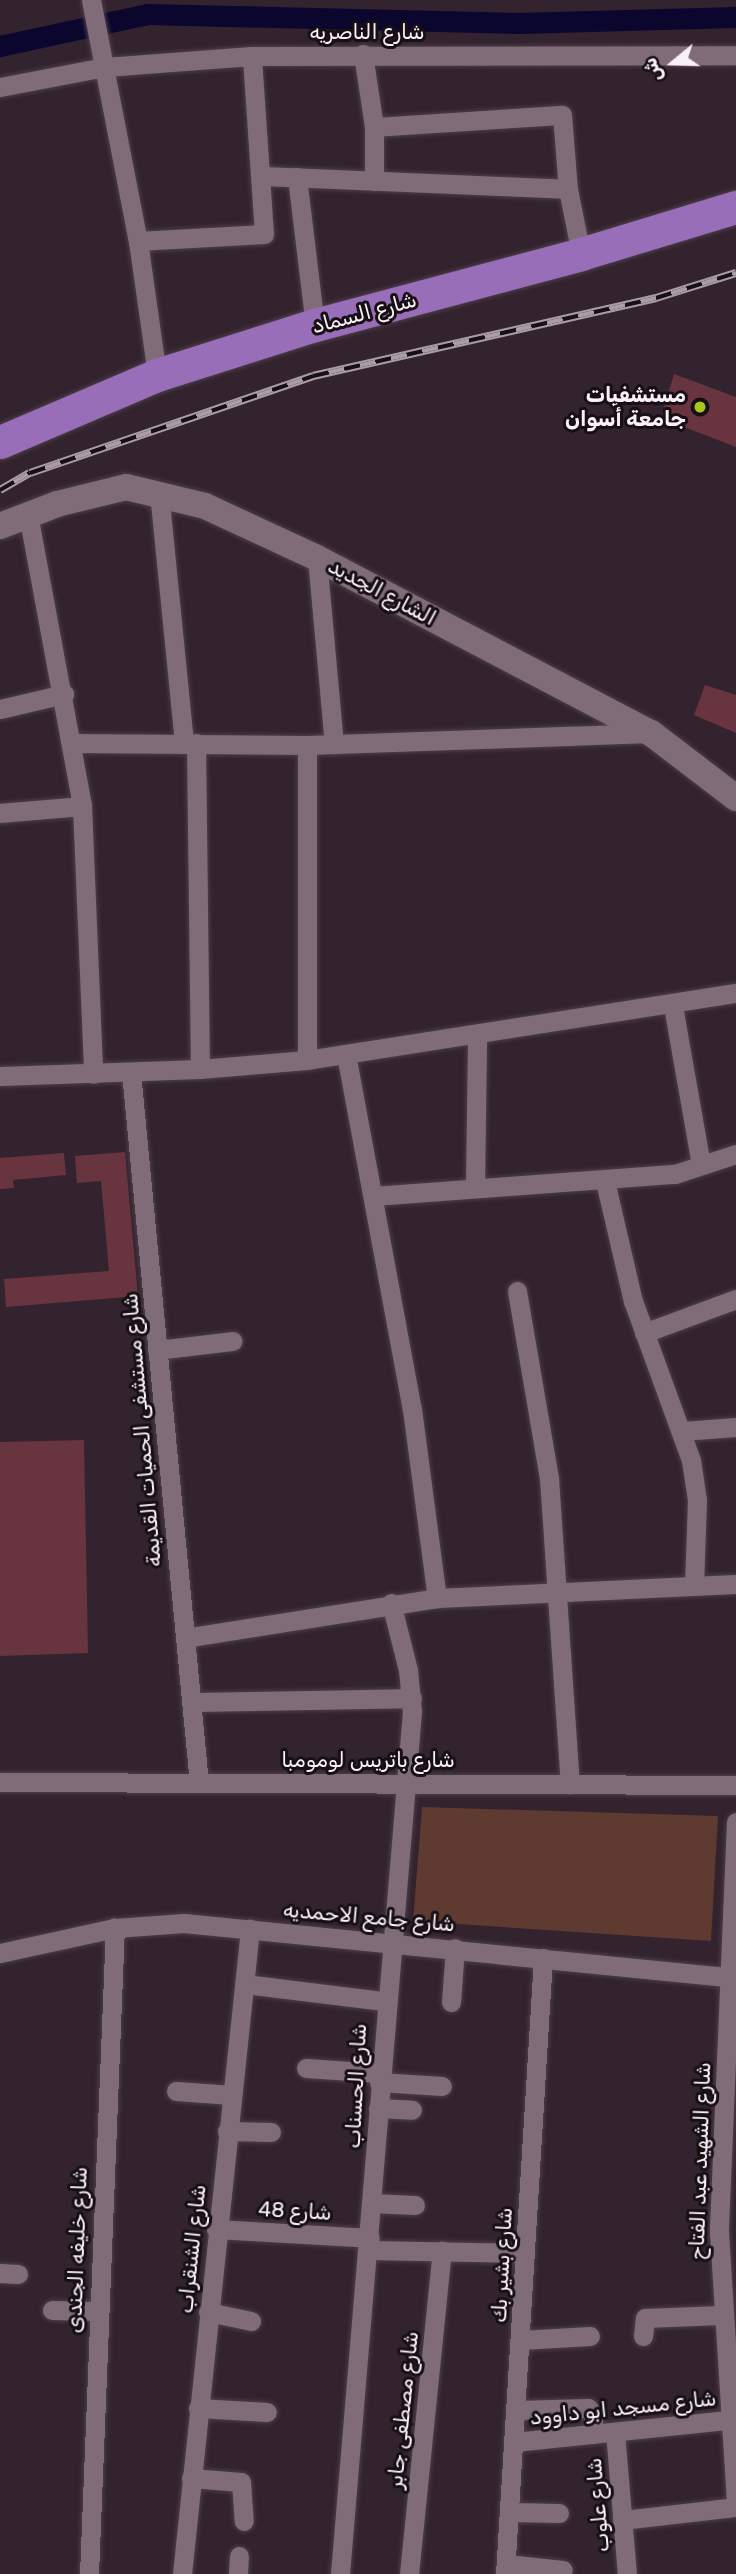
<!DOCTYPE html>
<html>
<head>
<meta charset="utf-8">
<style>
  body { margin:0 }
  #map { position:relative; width:736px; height:2574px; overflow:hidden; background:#33232e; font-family:Rubik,"Noto Sans Arabic",sans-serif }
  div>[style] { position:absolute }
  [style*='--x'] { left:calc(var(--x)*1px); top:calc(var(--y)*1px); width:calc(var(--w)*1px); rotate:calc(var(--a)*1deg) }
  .green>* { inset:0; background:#5e3a31 }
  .canal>* { height:21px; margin:-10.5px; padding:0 10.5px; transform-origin:10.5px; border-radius:10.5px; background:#0b062e }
  .building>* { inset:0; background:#683440 }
  .roads { filter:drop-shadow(0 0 2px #4c3e48) drop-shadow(0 0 2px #4c3e48) }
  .street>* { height:19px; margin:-9.5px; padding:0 9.5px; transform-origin:9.5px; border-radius:9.5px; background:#806c79 }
  .secondary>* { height:26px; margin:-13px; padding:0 13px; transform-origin:13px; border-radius:13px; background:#806c79 }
  .highway>* { height:33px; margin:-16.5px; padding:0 16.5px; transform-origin:16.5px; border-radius:16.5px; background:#986eb9 }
  .rail>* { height:8px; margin-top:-4px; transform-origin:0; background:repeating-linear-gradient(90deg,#160f14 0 16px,#aa9ca5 0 32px); box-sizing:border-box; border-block:2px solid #aa9ca5 }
  .dots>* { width:19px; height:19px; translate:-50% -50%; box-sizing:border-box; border:4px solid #160f14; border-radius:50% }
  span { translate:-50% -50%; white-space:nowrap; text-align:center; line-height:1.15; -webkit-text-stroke:6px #160f14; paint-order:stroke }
  .street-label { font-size:21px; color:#fcf0f8 }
  .poi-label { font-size:21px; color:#fcf0f8; font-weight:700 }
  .right { translate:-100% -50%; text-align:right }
  .north { position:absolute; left:638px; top:28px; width:70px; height:70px; -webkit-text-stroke:5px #160f14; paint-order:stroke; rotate:251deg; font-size:19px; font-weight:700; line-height:28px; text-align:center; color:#fcf0f8 }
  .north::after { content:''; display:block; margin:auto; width:24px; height:32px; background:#fcf0f8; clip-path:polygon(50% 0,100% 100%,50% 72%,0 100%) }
</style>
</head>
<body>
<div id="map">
  <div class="green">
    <i style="clip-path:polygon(422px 1807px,718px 1816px,711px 1941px,413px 1921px)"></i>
  </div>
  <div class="canal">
    <i style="--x:0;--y:46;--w:151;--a:-12.2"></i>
    <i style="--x:148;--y:14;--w:370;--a:1.4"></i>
    <i style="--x:518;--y:23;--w:218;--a:-1.6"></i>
  </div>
  <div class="building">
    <i style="clip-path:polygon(674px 374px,736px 397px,736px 447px,661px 418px)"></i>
    <i style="clip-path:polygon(705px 685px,736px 695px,736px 733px,694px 715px)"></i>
    <i style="clip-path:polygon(125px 1152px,138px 1296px,6px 1307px,4px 1279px,109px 1271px,101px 1181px,77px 1183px,75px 1156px)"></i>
    <i style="clip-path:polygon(64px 1153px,66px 1175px,13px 1180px,14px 1188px,0 1189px,0 1158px)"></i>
    <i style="clip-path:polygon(84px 1440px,88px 1653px,0 1656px,0 1442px)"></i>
  </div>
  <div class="roads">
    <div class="street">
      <i style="--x:91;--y:0;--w:246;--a:79"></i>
      <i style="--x:138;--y:241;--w:135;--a:81.9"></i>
      <i style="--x:363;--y:54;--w:74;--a:81.4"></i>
      <i style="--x:374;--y:127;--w:54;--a:90"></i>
      <i style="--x:0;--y:87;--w:107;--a:-10.8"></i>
      <i style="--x:105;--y:67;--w:147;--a:-4.3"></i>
      <i style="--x:252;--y:56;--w:484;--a:-0.1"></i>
      <i style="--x:374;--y:127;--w:188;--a:-3.7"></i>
      <i style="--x:562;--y:115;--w:74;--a:85.4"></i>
      <i style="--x:568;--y:189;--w:66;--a:78.7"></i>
      <i style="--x:261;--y:176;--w:307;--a:2.4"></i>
      <i style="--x:297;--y:177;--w:149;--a:83.1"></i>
      <i style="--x:138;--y:241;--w:126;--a:-3.2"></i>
      <i style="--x:264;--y:234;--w:178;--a:-93.9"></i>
      <i style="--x:159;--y:492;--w:252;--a:84.3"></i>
      <i style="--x:28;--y:514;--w:297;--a:79.5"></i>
      <i style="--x:82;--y:806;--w:268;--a:87.6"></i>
      <i style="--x:317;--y:558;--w:187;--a:84.8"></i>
      <i style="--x:0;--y:709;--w:66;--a:-13.2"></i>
      <i style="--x:74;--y:743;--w:233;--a:0.5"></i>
      <i style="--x:307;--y:745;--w:343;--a:-2"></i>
      <i style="--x:196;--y:743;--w:326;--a:89.3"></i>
      <i style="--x:0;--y:813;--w:82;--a:-4.9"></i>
      <i style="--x:673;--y:1006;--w:161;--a:80"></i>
      <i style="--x:346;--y:1054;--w:361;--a:79.5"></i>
      <i style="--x:412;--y:1409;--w:191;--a:82.5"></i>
      <i style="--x:307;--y:1060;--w:315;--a:-90"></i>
      <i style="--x:131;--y:1072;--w:714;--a:84.54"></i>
      <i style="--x:0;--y:1076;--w:200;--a:-2"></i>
      <i style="--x:200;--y:1069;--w:107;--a:-4.8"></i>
      <i style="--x:307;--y:1060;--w:434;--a:-8.9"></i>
      <i style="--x:605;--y:1181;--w:123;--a:76.9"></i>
      <i style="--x:633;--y:1301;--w:169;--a:70"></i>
      <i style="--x:691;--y:1460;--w:40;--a:81.5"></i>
      <i style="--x:697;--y:1500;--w:85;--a:92"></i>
      <i style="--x:475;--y:1186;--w:152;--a:-89.2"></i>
      <i style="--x:373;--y:1196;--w:303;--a:-4.2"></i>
      <i style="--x:675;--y:1174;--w:64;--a:-18.2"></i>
      <i style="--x:517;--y:1291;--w:190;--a:80.3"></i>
      <i style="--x:549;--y:1478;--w:307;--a:86.1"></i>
      <i style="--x:644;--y:1333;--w:98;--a:-20.3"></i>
      <i style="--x:157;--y:1350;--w:76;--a:-6.8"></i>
      <i style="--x:682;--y:1431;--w:54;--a:-4.2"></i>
      <i style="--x:185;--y:1638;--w:255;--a:-9"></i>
      <i style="--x:437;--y:1598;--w:299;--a:-2.7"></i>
      <i style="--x:191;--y:1702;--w:221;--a:-1"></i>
      <i style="--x:0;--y:1782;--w:736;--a:0.23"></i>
      <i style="--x:736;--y:1822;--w:410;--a:92.4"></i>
      <i style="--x:719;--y:2232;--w:269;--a:86.4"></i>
      <i style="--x:0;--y:1953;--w:118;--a:-12.3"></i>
      <i style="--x:115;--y:1928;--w:69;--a:-4.1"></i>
      <i style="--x:184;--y:1923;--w:555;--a:5.69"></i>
      <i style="--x:245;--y:1984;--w:140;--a:7"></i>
      <i style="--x:451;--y:2002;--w:54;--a:-85.8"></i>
      <i style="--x:306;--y:2068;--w:74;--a:3.9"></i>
      <i style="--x:379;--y:2082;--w:63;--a:3.6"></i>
      <i style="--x:176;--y:2091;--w:56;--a:4.1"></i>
      <i style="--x:378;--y:2108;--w:34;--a:3"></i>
      <i style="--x:227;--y:2131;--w:44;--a:1.3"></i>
      <i style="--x:372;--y:2203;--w:43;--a:2.7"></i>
      <i style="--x:216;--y:2229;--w:154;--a:3.3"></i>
      <i style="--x:369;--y:2250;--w:156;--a:1.1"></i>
      <i style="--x:0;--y:2273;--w:18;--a:3"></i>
      <i style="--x:52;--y:2310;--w:45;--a:1.3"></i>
      <i style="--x:208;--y:2312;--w:44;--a:11.8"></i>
      <i style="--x:643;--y:2336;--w:18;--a:-84"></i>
      <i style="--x:645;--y:2318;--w:76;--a:-2.3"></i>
      <i style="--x:520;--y:2340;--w:70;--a:-3.3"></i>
      <i style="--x:198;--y:2408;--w:69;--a:3.3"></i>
      <i style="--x:516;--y:2410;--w:72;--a:-1.6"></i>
      <i style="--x:588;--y:2408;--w:8;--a:50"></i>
      <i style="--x:593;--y:2414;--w:20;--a:90"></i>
      <i style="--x:615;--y:2432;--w:143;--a:85.2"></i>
      <i style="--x:514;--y:2442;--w:223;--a:-5.9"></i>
      <i style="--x:191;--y:2478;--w:50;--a:4.6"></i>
      <i style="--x:241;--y:2482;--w:39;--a:86"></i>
      <i style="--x:510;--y:2512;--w:49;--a:1.2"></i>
      <i style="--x:622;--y:2520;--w:115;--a:-6.5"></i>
      <i style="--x:506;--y:2564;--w:57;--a:6"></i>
      <i style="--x:89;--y:2574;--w:647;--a:-87.7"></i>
      <i style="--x:182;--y:2574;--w:649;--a:-83.98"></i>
      <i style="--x:238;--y:2574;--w:18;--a:-87"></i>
      <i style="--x:340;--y:2574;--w:865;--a:-85.23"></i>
      <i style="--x:412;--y:1712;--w:42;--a:-95.4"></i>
      <i style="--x:408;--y:1670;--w:69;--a:-104.2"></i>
      <i style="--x:409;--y:2574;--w:325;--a:-84.2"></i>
      <i style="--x:505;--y:2574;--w:617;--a:-86.47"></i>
    </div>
    <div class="secondary">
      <i style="--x:0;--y:526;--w:61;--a:-21.1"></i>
      <i style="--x:57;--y:504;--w:71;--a:-13.8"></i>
      <i style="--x:126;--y:487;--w:81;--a:13.5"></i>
      <i style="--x:205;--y:506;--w:123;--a:24.9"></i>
      <i style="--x:317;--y:558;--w:377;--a:27.7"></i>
      <i style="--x:651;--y:733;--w:107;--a:37.4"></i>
    </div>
    <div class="highway">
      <i style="--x:0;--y:442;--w:171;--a:-23.1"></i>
      <i style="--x:157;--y:375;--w:166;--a:-17.6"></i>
      <i style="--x:315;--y:325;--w:275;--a:-14.9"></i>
      <i style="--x:581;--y:254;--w:162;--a:-16.9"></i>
    </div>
  </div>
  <div class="rail">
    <i style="--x:0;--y:490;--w:34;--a:-30"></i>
    <i style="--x:30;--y:473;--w:299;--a:-18.9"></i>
    <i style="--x:313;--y:376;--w:352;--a:-12.8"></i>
    <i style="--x:656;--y:298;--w:84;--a:-17.4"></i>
  </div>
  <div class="dots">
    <i style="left:700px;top:407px;background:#a7c71e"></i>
  </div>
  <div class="street-label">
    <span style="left:367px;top:32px">شارع الناصريه</span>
    <span style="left:364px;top:313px;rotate:-15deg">شارع السماد</span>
    <span style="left:382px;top:592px;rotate:28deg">الشارع الجديد</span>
    <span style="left:142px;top:1430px;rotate:-95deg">شارع مستشفى الحميات القديمة</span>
    <span style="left:368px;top:1760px">شارع باتريس لومومبا</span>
    <span style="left:369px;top:1917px;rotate:5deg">شارع جامع الاحمديه</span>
    <span style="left:356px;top:2086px;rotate:-87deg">شارع الحسناب</span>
    <span style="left:700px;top:2161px;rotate:-88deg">شارع الشهيد عبد الفتاح</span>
    <span style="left:295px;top:2211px;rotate:3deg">شارع 48</span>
    <span style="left:192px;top:2249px;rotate:-84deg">شارع الشنقراب</span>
    <span style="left:77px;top:2250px;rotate:-88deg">شارع خليفه الجندى</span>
    <span style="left:502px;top:2265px;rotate:-87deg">شارع بشير بك</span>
    <span style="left:623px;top:2408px;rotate:-6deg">شارع مسجد ابو داوود</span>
    <span style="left:403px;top:2410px;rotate:-84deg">شارع مصطفى جابر</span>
    <span style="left:598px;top:2505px;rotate:-95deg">شارع علوب</span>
  </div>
  <div class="poi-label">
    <span class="right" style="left:686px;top:407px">مستشفيات<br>جامعة أسوان</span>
  </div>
  <div class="north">ش</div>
</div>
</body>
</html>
